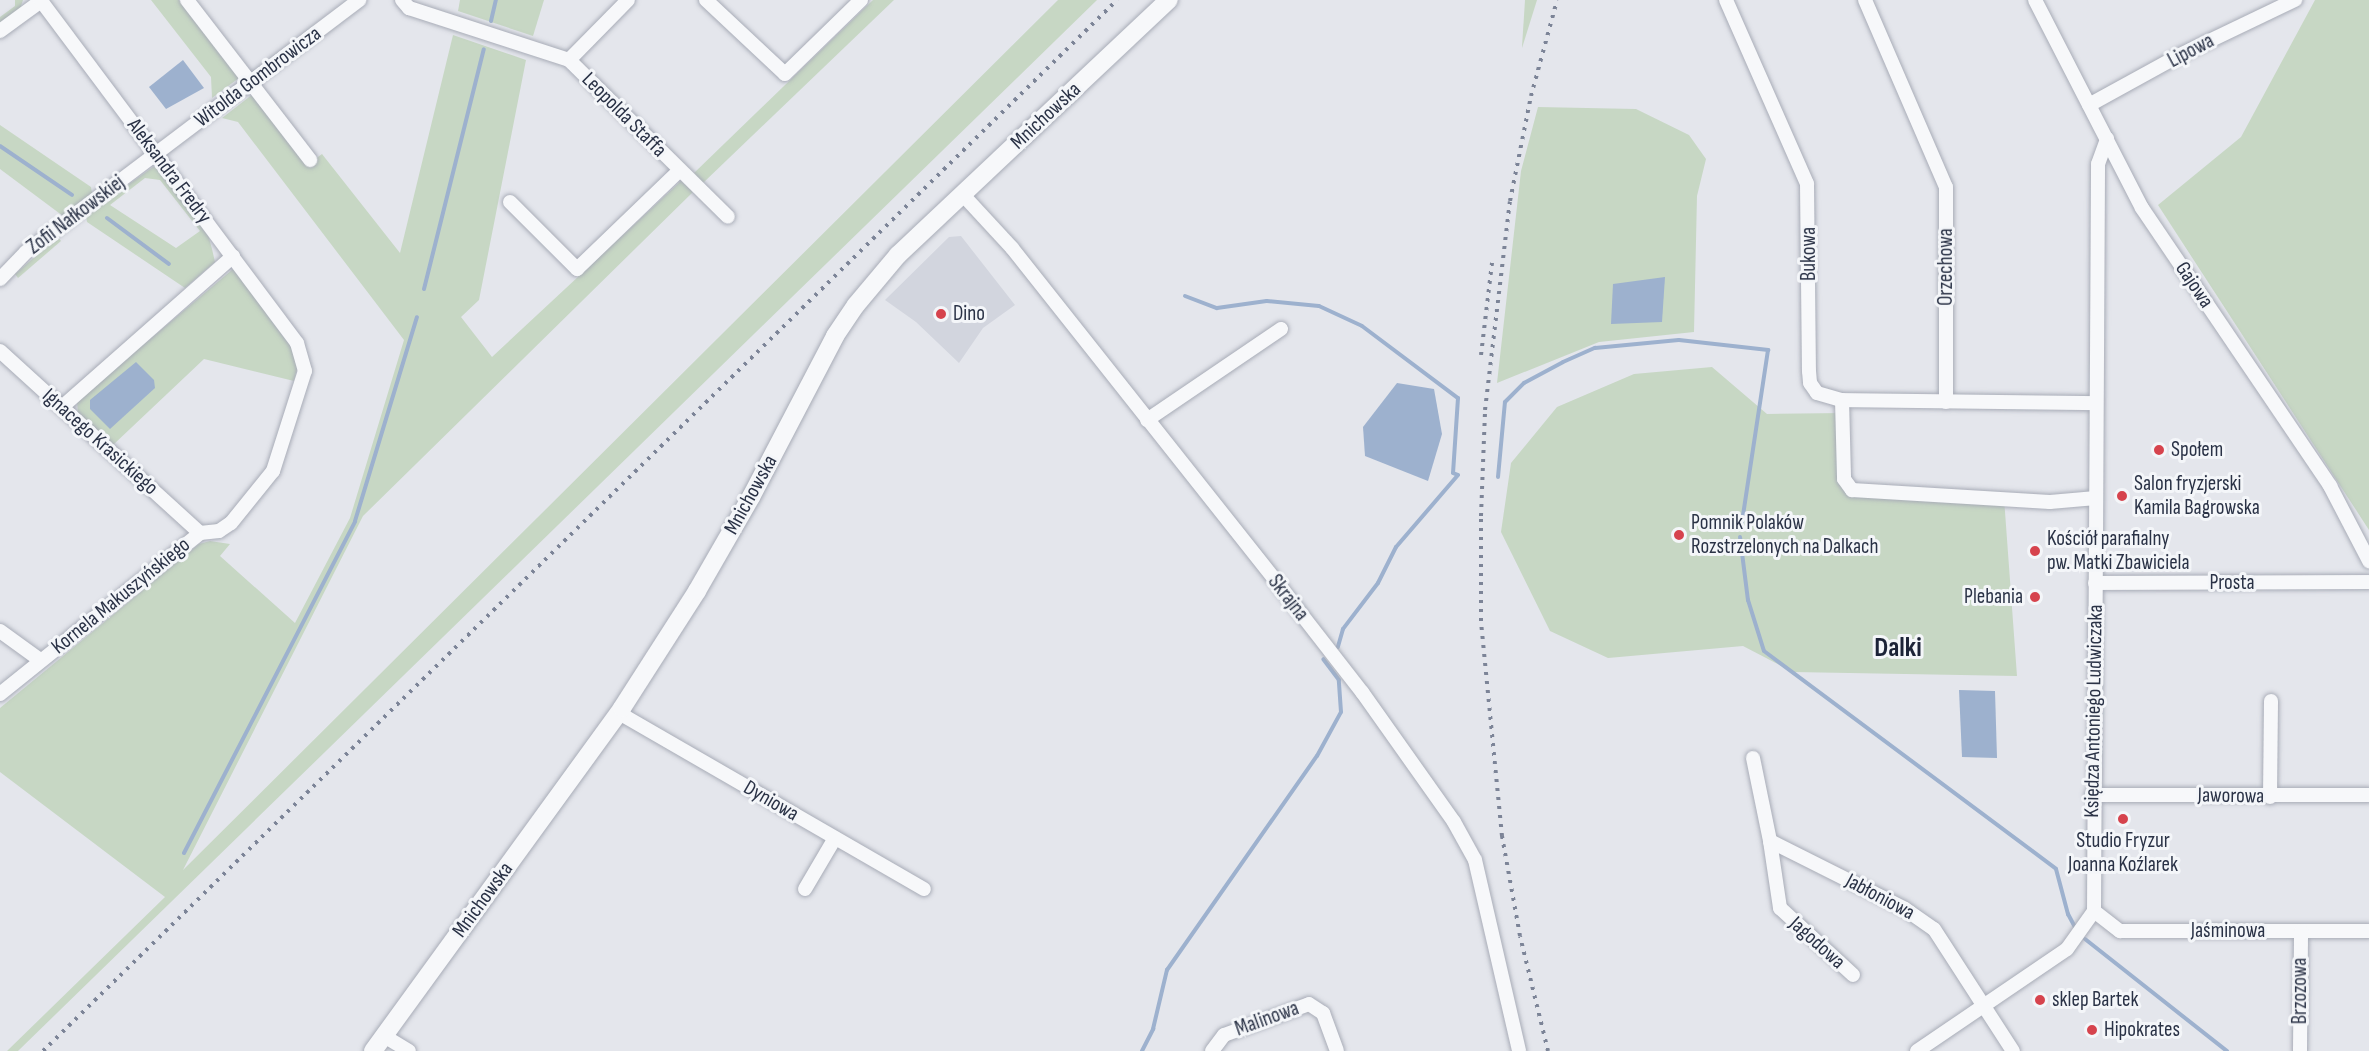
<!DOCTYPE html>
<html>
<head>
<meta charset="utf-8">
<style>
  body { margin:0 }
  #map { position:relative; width:2369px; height:1051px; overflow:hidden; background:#e4e6ec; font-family:"Sofia Sans Condensed",sans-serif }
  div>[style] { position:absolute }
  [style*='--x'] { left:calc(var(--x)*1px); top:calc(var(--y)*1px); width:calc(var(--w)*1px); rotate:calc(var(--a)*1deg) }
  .built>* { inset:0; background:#d2d5de }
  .green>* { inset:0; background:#c7d7c4 }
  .water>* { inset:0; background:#9db1ce }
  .stream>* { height:4px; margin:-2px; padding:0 2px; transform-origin:2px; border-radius:2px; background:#9db1ce }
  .roads { filter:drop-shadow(0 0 2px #a8acb7) drop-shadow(0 0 2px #a8acb7) }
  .minor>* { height:14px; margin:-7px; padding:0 7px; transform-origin:7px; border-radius:7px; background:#f7f8fa }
  .tertiary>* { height:18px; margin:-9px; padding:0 9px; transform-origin:9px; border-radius:9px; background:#f7f8fa }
  .rail>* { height:4px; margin-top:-2px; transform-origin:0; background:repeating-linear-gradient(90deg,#7c8497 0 3px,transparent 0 9px) }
  .dots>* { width:16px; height:16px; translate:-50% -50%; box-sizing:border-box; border:3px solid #f4f6f9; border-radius:50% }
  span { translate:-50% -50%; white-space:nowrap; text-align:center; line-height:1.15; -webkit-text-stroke:6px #f4f6f9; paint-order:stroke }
  .street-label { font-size:21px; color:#2a3246 }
  .poi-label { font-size:21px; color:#2a3246 }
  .left { translate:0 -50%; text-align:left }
  .right { translate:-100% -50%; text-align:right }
  .district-label { font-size:27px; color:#1c2337; font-weight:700 }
</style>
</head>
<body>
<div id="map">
  <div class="built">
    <i style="clip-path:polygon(961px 236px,1015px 305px,983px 328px,959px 363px,916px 322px,885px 300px,949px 237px)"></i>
  </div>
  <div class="green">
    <i style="clip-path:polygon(15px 0,23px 0,20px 9px,0 23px,0 17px,15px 6px)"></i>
    <i style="clip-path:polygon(151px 0,179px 0,239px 78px,212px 98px,211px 77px)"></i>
    <i style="clip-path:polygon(460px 0,544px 0,533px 36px,458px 11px)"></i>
    <i style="clip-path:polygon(873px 0,894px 0,703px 183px,694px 173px)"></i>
    <i style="clip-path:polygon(1058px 0,1097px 0,18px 1051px,7px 1051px,165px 897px,0 772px,0 708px,199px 544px,210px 541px,230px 544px,220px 556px,295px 623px,350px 518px,404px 340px,238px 122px,222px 118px,253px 94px,307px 165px,322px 154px,400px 253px,453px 35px,526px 60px,479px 300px,461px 317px,492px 357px,681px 181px,693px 192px,363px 516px,183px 870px)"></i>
    <i style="clip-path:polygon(1525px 0,1537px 0,1522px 48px,1522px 47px)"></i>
    <i style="clip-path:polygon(2315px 0,2369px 0,2369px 530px,2158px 205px,2241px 137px)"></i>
    <i style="clip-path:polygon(1538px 107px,1636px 109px,1689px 135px,1706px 159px,1697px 196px,1694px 332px,1599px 342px,1497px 383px,1521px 171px)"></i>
    <i style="clip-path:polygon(0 125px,91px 187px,92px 193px,63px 216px,0 169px)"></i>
    <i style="clip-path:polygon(evenodd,153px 167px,158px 168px,206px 227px,212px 249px,215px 262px,185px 288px,87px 222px,86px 215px,153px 167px,145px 178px,160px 180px,200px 231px,176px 248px,110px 205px,145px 178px)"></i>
    <i style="clip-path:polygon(58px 237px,61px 241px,18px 278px,15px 274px)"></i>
    <i style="clip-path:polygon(233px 269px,239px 272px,292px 348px,298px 365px,294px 381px,204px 359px,113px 445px,78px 413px,77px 401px)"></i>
    <i style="clip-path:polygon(1712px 367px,1767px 414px,1844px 413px,1846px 484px,2004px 498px,2017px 676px,1793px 672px,1743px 646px,1608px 658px,1550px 631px,1501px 532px,1511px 463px,1557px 407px,1634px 374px)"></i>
  </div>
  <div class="water">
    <i style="clip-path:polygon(183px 60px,204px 88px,166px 109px,149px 87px)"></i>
    <i style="clip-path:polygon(1665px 277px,1662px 322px,1611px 324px,1613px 284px)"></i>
    <i style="clip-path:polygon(136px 362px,154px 380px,155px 388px,110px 429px,90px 409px,90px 400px)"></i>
    <i style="clip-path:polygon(1397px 383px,1434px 389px,1442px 434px,1428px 481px,1365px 456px,1363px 427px)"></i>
    <i style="clip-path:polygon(1959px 690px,1995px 691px,1997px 758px,1962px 757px)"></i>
  </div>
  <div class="stream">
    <i style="--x:491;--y:21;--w:22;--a:-77"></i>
    <i style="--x:0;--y:146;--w:87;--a:34.2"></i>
    <i style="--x:107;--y:218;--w:77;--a:36.6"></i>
    <i style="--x:424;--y:289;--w:247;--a:-76"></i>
    <i style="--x:1185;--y:296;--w:34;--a:21"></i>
    <i style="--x:1217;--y:308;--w:50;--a:-8"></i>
    <i style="--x:1267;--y:301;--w:52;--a:5.5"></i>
    <i style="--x:1319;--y:306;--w:47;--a:24.9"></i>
    <i style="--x:1362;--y:326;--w:120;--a:36.9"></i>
    <i style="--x:1458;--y:398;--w:75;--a:93.8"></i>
    <i style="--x:1453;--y:473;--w:5;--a:22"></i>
    <i style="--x:1458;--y:475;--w:95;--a:130.7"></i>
    <i style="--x:1396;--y:547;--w:40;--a:116.6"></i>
    <i style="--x:1378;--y:583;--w:58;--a:127.3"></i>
    <i style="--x:1343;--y:629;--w:19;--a:106"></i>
    <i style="--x:1498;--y:477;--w:75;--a:-84.7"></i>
    <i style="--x:1505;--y:402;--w:27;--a:-45"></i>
    <i style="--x:1524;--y:383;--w:44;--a:-28.3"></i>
    <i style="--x:1563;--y:362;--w:35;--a:-24"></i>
    <i style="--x:1595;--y:348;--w:84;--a:-5.4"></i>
    <i style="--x:1679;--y:340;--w:90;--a:6.4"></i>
    <i style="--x:1768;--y:350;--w:181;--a:98.6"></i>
    <i style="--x:1740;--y:537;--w:64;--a:82.8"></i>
    <i style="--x:1748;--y:600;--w:53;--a:72.6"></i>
    <i style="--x:1764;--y:651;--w:364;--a:36.7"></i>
    <i style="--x:2056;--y:869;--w:47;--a:75.1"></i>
    <i style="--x:2068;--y:914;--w:15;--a:62"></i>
    <i style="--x:184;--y:853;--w:373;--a:-62.7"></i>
    <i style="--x:355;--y:521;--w:213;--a:-73.1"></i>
    <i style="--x:2085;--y:939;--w:181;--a:38.3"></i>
    <i style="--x:1142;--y:1051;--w:25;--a:-63"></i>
    <i style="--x:1153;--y:1029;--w:61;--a:-76.7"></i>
    <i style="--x:1167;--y:970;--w:261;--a:-55"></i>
    <i style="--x:1317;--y:756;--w:50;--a:-61.4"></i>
    <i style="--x:1341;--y:712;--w:32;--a:-94"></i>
    <i style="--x:1339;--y:680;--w:26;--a:-127"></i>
  </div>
  <div class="roads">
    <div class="minor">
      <i style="--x:187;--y:0;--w:202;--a:52.4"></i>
      <i style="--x:402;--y:0;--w:11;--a:49"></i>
      <i style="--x:409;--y:8;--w:168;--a:18"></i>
      <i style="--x:569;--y:60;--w:223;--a:44.6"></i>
      <i style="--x:706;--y:0;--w:108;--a:43.1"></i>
      <i style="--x:785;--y:74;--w:106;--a:-44.2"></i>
      <i style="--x:1726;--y:0;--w:201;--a:66.2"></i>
      <i style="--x:1807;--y:184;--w:187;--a:89.4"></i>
      <i style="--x:1809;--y:371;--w:12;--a:85"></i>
      <i style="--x:1810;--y:383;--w:12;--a:55"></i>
      <i style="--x:1817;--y:393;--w:26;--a:16"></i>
      <i style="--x:1842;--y:400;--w:254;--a:0.7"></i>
      <i style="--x:1865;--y:0;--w:204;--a:66.6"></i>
      <i style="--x:1946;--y:187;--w:215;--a:90"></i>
      <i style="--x:2035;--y:0;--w:234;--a:62.8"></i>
      <i style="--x:2142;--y:208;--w:336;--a:55.9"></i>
      <i style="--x:2330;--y:486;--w:85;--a:62.5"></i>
      <i style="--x:0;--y:31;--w:51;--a:-36.2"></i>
      <i style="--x:569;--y:60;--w:84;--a:-45.5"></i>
      <i style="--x:2089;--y:105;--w:102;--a:-28.8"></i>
      <i style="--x:2178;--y:56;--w:130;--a:-25.6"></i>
      <i style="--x:963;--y:195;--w:72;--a:47.2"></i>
      <i style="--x:1012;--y:248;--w:434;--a:51.6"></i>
      <i style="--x:1281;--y:588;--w:132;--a:52.1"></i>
      <i style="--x:1362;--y:692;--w:159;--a:54.7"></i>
      <i style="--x:1454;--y:822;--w:43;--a:61.1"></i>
      <i style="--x:1475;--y:860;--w:196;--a:77"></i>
      <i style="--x:510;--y:202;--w:95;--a:45"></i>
      <i style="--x:577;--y:269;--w:141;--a:-43.9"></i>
      <i style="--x:0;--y:279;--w:37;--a:-46"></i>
      <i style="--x:26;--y:252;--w:418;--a:-37.1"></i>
      <i style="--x:0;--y:351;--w:270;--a:42.3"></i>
      <i style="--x:1842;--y:400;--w:79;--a:88.5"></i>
      <i style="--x:1844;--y:479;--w:14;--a:54"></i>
      <i style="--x:1852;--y:490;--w:198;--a:3.5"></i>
      <i style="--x:2050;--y:502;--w:46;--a:-5"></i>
      <i style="--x:62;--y:407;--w:228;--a:-41.4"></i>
      <i style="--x:1147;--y:420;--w:162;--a:-34.2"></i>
      <i style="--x:2095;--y:583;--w:274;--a:-0.2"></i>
      <i style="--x:0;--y:631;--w:49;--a:35.9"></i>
      <i style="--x:0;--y:694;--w:257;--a:-38.8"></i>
      <i style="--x:200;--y:533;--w:19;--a:-6"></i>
      <i style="--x:219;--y:531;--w:14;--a:-34"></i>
      <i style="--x:231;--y:523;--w:67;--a:-51.1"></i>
      <i style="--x:273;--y:471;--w:105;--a:-72.3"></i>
      <i style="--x:305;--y:371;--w:29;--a:-106"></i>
      <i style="--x:297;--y:343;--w:429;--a:-126.8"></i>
      <i style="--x:619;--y:713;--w:352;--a:30"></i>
      <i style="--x:1753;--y:758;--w:85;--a:78.4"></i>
      <i style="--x:1770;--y:841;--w:151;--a:26.7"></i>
      <i style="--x:1905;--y:909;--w:35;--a:35"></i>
      <i style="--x:1934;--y:929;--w:145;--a:57.1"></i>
      <i style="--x:2092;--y:795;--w:277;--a:0"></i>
      <i style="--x:2270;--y:797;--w:96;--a:-89.4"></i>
      <i style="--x:1770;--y:841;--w:68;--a:81.5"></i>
      <i style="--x:1780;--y:908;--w:99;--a:42.5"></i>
      <i style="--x:805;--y:889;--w:59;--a:-59.5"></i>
      <i style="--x:2094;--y:911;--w:33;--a:38"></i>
      <i style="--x:2120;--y:931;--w:249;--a:0"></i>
      <i style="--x:384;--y:1036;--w:29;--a:31"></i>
      <i style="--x:1212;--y:1051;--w:20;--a:-53"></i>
      <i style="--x:1224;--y:1035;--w:90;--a:-20"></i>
      <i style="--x:1309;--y:1004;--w:17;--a:33"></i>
      <i style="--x:1323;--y:1013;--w:40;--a:69.8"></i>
      <i style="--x:1917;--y:1051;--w:181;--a:-34.2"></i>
      <i style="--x:2067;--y:949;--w:47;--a:-54.6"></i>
      <i style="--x:2094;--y:911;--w:747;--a:-89.69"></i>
      <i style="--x:2098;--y:164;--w:27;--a:-70"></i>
      <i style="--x:2300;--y:1051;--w:120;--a:-89.5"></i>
    </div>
    <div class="tertiary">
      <i style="--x:373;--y:1051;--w:424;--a:-54"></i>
      <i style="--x:622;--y:708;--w:139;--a:-57.3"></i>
      <i style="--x:697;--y:591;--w:108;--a:-60.1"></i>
      <i style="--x:751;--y:497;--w:182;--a:-62.4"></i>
      <i style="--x:835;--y:336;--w:37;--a:-56"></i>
      <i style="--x:856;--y:305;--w:65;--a:-50"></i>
      <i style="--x:898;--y:255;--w:372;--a:-43.3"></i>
    </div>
  </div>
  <div class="rail">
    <i style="--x:1481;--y:355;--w:93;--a:-83.2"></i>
    <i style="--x:43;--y:1051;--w:1503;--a:-44.38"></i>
    <i style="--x:1548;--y:1051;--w:118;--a:-103.7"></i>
    <i style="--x:1520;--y:936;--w:102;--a:-100.2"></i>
    <i style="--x:1502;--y:836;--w:216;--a:-95.6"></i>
    <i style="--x:1481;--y:621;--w:105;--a:-90"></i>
    <i style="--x:1481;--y:516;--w:106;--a:-87.8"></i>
    <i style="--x:1485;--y:410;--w:210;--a:-83.2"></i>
    <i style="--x:1510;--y:201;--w:107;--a:-78.7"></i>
    <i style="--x:1531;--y:96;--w:99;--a:-74.8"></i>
  </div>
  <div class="dots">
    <i style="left:941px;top:314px;background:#d6434d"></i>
    <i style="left:2159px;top:450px;background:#d6434d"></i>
    <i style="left:2122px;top:496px;background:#d6434d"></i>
    <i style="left:1679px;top:535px;background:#d6434d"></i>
    <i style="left:2035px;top:551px;background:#d6434d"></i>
    <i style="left:2035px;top:597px;background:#d6434d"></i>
    <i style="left:2123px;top:819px;background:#d6434d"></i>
    <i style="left:2040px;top:1000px;background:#d6434d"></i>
    <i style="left:2092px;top:1030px;background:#d6434d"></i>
  </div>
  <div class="street-label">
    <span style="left:2191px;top:51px;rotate:-28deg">Lipowa</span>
    <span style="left:258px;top:77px;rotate:-37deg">Witolda Gombrowicza</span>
    <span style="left:624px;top:115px;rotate:45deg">Leopolda Staffa</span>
    <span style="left:1046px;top:116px;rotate:-43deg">Mnichowska</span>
    <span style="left:169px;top:171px;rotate:53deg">Aleksandra Fredry</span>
    <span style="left:76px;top:215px;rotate:-37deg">Zofii Nałkowskiej</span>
    <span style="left:1809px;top:254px;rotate:-90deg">Bukowa</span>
    <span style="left:1946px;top:267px;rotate:-90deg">Orzechowa</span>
    <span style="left:2194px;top:285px;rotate:56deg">Gajowa</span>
    <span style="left:100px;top:442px;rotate:42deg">Ignacego Krasickiego</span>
    <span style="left:751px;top:495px;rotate:-61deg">Mnichowska</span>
    <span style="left:2232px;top:583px">Prosta</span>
    <span style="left:121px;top:596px;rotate:-39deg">Kornela Makuszyńskiego</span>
    <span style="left:1288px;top:598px;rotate:52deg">Skrajna</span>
    <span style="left:2094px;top:711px;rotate:-89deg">Księdza Antoniego Ludwiczaka</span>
    <span style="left:2231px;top:796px;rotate:1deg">Jaworowa</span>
    <span style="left:771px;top:801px;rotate:30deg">Dyniowa</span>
    <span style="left:1880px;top:897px;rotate:28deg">Jabłoniowa</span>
    <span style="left:483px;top:900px;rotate:-54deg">Mnichowska</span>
    <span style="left:2228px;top:931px">Jaśminowa</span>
    <span style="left:1817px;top:943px;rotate:42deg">Jagodowa</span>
    <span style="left:2300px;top:991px;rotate:-90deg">Brzozowa</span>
    <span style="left:1267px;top:1019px;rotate:-20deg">Malinowa</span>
  </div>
  <div class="poi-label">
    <span class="left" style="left:953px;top:314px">Dino</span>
    <span class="left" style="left:2171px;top:450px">Społem</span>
    <span class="left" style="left:2134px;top:496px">Salon fryzjerski<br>Kamila Bagrowska</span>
    <span class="left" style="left:1691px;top:535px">Pomnik Polaków<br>Rozstrzelonych na Dalkach</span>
    <span class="left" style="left:2047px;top:551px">Kościół parafialny<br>pw. Matki Zbawiciela</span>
    <span class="right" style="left:2023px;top:597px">Plebania</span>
    <span style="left:2123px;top:853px">Studio Fryzur<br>Joanna Koźlarek</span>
    <span class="left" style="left:2052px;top:1000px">sklep Bartek</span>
    <span class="left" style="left:2104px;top:1030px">Hipokrates</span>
  </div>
  <div class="district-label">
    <span style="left:1898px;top:649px">Dalki</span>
  </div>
</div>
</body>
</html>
